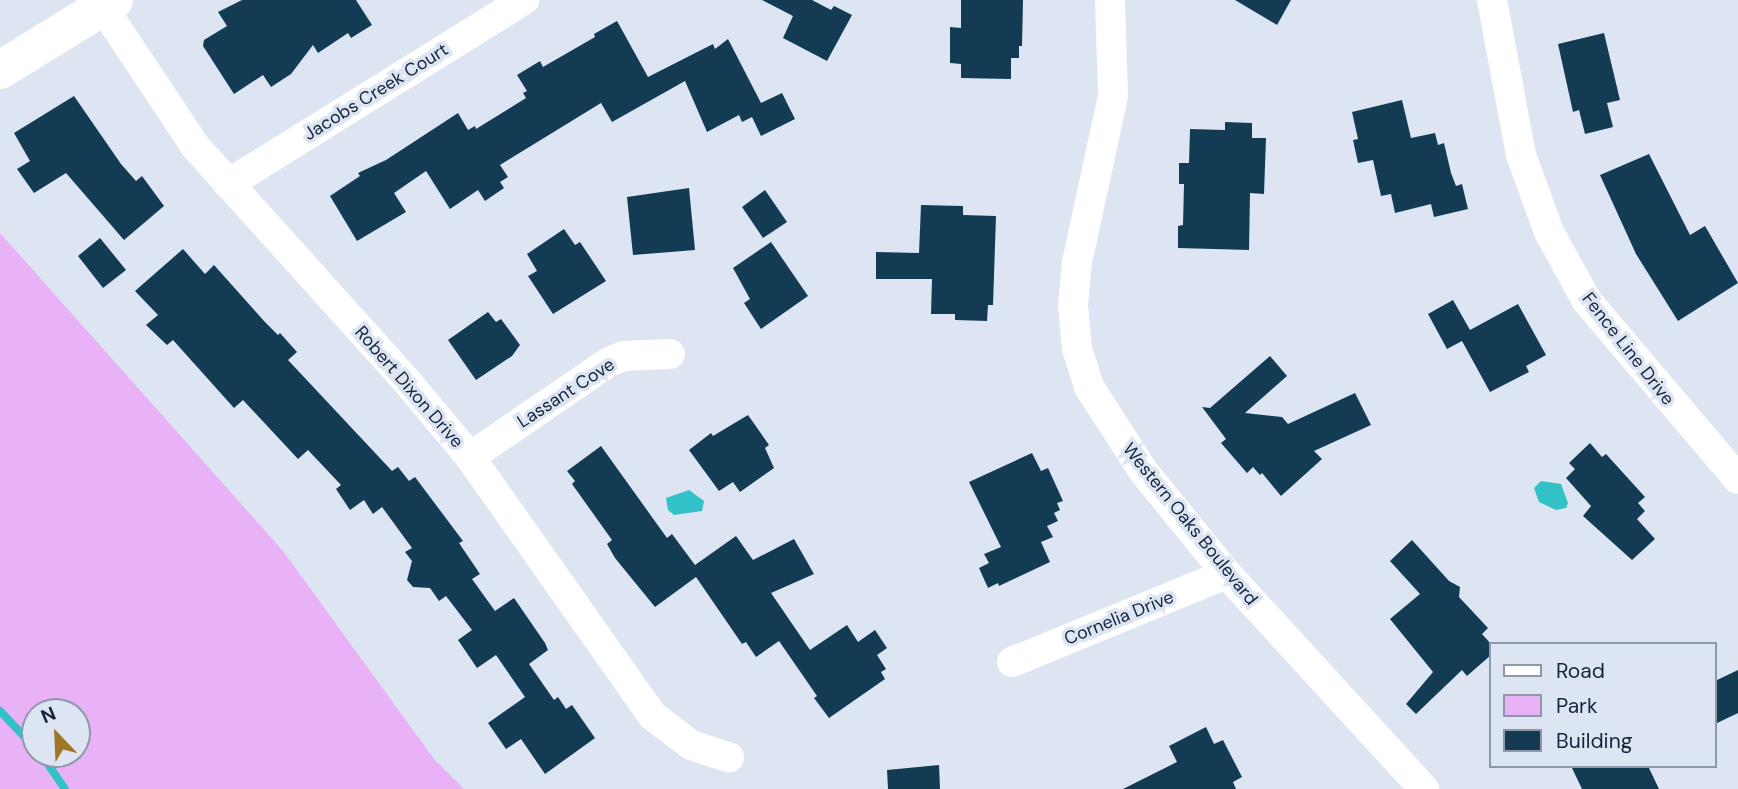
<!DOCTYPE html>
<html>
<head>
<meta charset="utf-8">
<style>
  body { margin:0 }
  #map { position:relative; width:1738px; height:789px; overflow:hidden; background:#dde5f3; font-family:"DM Sans",sans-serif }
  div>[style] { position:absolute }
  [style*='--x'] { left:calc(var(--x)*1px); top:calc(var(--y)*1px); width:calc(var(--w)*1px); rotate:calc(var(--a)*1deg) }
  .green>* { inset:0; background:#e9b1f6 }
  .water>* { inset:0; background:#33c1c8 }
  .stream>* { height:8px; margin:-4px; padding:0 4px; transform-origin:4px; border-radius:4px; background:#33c1c8 }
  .building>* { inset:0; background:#143b54 }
  .minor>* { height:30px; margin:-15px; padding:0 15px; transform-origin:15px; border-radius:15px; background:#fff }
  .secondary>* { height:38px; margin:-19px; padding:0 19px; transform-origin:19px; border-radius:19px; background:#fff }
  span { translate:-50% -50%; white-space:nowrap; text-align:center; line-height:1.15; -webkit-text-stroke:7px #dde5f3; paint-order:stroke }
  .street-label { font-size:18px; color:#15253d }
  .legend { position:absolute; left:1489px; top:642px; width:228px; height:126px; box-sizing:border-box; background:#dde5f3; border:2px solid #8d98aa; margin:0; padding:9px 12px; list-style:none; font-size:21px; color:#15253d }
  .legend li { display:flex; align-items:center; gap:14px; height:35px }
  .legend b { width:35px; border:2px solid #8d98aa }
  .north { position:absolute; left:21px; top:698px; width:70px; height:70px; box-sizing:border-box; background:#dde5f3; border:2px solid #8d98aa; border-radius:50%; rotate:337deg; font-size:19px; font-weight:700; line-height:28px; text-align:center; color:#15253d }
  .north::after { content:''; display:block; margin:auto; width:24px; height:32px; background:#a07726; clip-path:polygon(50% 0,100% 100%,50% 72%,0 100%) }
</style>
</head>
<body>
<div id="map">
  <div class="green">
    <i style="clip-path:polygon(evenodd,0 233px,283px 551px,434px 759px,464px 789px,0 789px,0 233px,35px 712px,77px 712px,77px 754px,35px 754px,35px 712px)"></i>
  </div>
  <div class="water">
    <i style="clip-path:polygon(1541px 481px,1561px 484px,1568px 503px,1566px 508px,1556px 510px,1539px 502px,1534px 488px)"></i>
    <i style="clip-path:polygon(689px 490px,704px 501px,702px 511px,674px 515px,668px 510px,666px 498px)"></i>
  </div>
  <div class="stream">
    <i style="--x:0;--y:711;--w:51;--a:46.6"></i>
    <i style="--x:41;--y:754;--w:42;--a:55.6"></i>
  </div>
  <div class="building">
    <i style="clip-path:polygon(242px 0,356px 0,372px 25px,351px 38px,348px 33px,318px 53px,313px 45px,291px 74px,271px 87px,263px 75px,234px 94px,203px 46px,204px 40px,227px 26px,218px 12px)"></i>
    <i style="clip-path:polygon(762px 0,812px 0,831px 10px,834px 6px,852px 15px,827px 61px,783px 38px,793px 16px)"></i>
    <i style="clip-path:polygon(961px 0,1023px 0,1022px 46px,1019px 46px,1019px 58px,1011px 58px,1011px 79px,961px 78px,961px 64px,950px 63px,950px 27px,961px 28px)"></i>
    <i style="clip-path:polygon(1235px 0,1291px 0,1277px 25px)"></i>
    <i style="clip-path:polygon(617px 21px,648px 77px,713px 44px,715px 49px,728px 39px,761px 103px,782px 93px,795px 119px,761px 136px,752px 117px,742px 122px,739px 115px,707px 132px,685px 81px,612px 122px,601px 103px,500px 165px,508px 177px,500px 182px,504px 188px,485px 201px,478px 190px,450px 209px,426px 171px,394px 193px,406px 212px,357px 241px,330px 196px,360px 176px,358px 173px,386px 160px,458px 113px,468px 130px,475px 126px,476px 129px,526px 98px,523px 93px,527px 91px,517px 75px,540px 61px,543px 67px,595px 37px,594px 34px)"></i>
    <i style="clip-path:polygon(1604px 33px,1620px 100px,1607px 103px,1613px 127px,1585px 134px,1579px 110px,1573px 112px,1558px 44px)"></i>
    <i style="clip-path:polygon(74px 96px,121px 164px,136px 181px,142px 176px,164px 206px,124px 240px,66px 173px,34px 193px,17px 169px,30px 161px,14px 133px)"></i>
    <i style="clip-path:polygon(1402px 100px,1411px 138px,1435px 133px,1438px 145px,1444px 143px,1451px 173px,1456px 186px,1462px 184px,1468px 209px,1434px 217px,1431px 204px,1395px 213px,1391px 194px,1381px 196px,1373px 160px,1358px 163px,1353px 140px,1358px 139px,1352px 112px)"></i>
    <i style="clip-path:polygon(1225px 122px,1252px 123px,1252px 138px,1266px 138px,1264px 194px,1250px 193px,1249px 250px,1178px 248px,1178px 226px,1183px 225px,1184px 184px,1179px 184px,1179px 163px,1189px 163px,1190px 129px,1225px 130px)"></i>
    <i style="clip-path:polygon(1649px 154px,1690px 235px,1705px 226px,1738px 283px,1678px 321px,1636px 254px,1600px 175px)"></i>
    <i style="clip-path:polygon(689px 188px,695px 250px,633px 255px,627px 197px)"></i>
    <i style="clip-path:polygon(765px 190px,787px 222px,763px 238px,742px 207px)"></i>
    <i style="clip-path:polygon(921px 205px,963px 206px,963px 215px,996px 216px,993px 305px,988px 305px,987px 321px,955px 320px,955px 314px,931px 314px,932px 279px,876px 279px,876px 252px,919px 253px)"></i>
    <i style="clip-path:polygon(564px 229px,575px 245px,580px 242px,606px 281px,553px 314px,528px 276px,537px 271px,527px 254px)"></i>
    <i style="clip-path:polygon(100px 238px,126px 270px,103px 288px,78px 256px)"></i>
    <i style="clip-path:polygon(771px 242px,808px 296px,761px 329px,744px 303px,750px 299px,733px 268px)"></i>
    <i style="clip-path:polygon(183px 249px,205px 274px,214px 265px,264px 321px,278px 335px,280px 333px,297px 352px,288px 360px,392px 471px,398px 467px,409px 481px,415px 477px,463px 541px,459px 543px,480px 574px,472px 579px,495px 611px,514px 598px,545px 643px,548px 650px,529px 664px,554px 700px,558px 697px,566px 709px,572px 705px,595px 738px,545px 774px,521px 739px,506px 749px,488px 723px,525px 697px,496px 655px,477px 668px,458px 640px,472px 630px,446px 596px,439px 601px,430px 588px,413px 587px,407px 580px,412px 561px,405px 552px,412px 548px,382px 507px,373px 514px,364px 500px,350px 510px,336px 489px,341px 485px,308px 450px,298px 459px,243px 400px,234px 408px,173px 340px,167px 345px,146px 325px,158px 315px,135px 291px)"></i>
    <i style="clip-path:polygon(1453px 300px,1470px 330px,1518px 304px,1546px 355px,1526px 366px,1529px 372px,1490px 392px,1462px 341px,1447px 349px,1428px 314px)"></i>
    <i style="clip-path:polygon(488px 312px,496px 322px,501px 319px,520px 345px,512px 356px,476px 380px,448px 340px)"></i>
    <i style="clip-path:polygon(1270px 356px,1287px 376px,1245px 413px,1282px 417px,1288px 424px,1355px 393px,1371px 425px,1314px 451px,1322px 459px,1281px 496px,1262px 473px,1260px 475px,1253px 467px,1247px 473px,1221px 443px,1226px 439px,1202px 407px,1210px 408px)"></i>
    <i style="clip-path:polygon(748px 415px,769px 445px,765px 448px,774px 468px,740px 492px,733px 482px,719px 491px,689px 450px,711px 433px,713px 436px)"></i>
    <i style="clip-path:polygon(1590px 443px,1602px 457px,1606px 454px,1645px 497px,1638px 503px,1645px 511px,1637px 519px,1655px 539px,1632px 560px,1583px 516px,1591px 506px,1566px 478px,1575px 469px,1569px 463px)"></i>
    <i style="clip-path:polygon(601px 446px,667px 538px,672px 534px,695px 565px,736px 536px,753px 560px,794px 539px,814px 574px,771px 593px,810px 650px,847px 625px,858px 642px,875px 630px,887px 648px,877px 655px,886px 669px,881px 672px,885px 679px,829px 718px,814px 698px,817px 696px,779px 641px,756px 657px,746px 642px,742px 644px,696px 577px,655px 607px,615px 558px,607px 544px,612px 540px,572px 484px,575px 481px,567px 471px)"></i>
    <i style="clip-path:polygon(1032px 453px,1041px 471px,1048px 468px,1063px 501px,1057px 503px,1060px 510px,1054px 513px,1058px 521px,1047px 526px,1053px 537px,1041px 542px,1050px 562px,999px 586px,998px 583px,988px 588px,979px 568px,989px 563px,984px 554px,1001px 547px,969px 482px)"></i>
    <i style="clip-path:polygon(1412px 540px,1449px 581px,1460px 587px,1459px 597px,1488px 628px,1482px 634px,1491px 644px,1491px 655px,1467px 676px,1462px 670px,1416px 714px,1406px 704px,1433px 672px,1390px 619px,1420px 594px,1390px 561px)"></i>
    <i style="clip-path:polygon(1738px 670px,1738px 713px,1715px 724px,1715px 681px)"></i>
    <i style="clip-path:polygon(1206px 727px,1214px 744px,1223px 740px,1242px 777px,1233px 782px,1236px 789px,1123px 789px,1177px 762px,1169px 746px)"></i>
    <i style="clip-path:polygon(939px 765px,940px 789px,888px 789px,887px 770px)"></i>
    <i style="clip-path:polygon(1571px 766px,1648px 766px,1659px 789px,1582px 789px)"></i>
  </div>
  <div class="minor">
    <i style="--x:98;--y:0;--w:175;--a:56.4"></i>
    <i style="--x:195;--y:146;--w:320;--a:48"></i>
    <i style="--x:409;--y:384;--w:95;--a:50.1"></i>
    <i style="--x:470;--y:457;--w:317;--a:54.8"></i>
    <i style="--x:653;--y:716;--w:48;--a:37.3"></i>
    <i style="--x:691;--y:745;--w:40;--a:18"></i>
    <i style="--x:1110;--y:0;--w:96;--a:88.2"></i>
    <i style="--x:1113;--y:96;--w:170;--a:102.2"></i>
    <i style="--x:1077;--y:262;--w:43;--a:95.3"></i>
    <i style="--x:1073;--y:305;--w:44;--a:84.8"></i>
    <i style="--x:1077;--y:349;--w:40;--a:72"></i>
    <i style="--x:1089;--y:387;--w:101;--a:57.1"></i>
    <i style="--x:1144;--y:472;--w:132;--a:50.9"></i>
    <i style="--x:1227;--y:574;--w:292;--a:47.5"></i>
    <i style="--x:1492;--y:0;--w:158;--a:79.4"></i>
    <i style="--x:1521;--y:155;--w:82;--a:70"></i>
    <i style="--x:1549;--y:232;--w:79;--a:61.2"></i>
    <i style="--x:1587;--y:301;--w:233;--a:49.7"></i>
    <i style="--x:228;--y:184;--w:349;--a:-31.9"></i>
    <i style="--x:470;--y:457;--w:168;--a:-34.4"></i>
    <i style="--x:609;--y:362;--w:16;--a:-22"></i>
    <i style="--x:624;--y:356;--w:46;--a:-2.5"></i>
    <i style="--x:1012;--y:662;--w:232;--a:-22.3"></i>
  </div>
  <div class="secondary">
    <i style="--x:0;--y:70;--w:134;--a:-31.6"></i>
  </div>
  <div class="street-label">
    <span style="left:376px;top:92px;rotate:-32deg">Jacobs Creek Court</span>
    <span style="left:1628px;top:349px;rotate:52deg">Fence Line Drive</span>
    <span style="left:409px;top:387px;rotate:49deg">Robert Dixon Drive</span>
    <span style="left:566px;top:393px;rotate:-33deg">Lassant Cove</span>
    <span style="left:1190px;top:524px;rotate:51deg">Western Oaks Boulevard</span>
    <span style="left:1119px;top:618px;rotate:-22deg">Cornelia Drive</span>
  </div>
  <ul class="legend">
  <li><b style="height:9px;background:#fff"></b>Road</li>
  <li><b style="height:19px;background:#e9b1f6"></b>Park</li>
  <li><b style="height:19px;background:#143b54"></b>Building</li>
  </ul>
  <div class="north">N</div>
</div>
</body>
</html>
